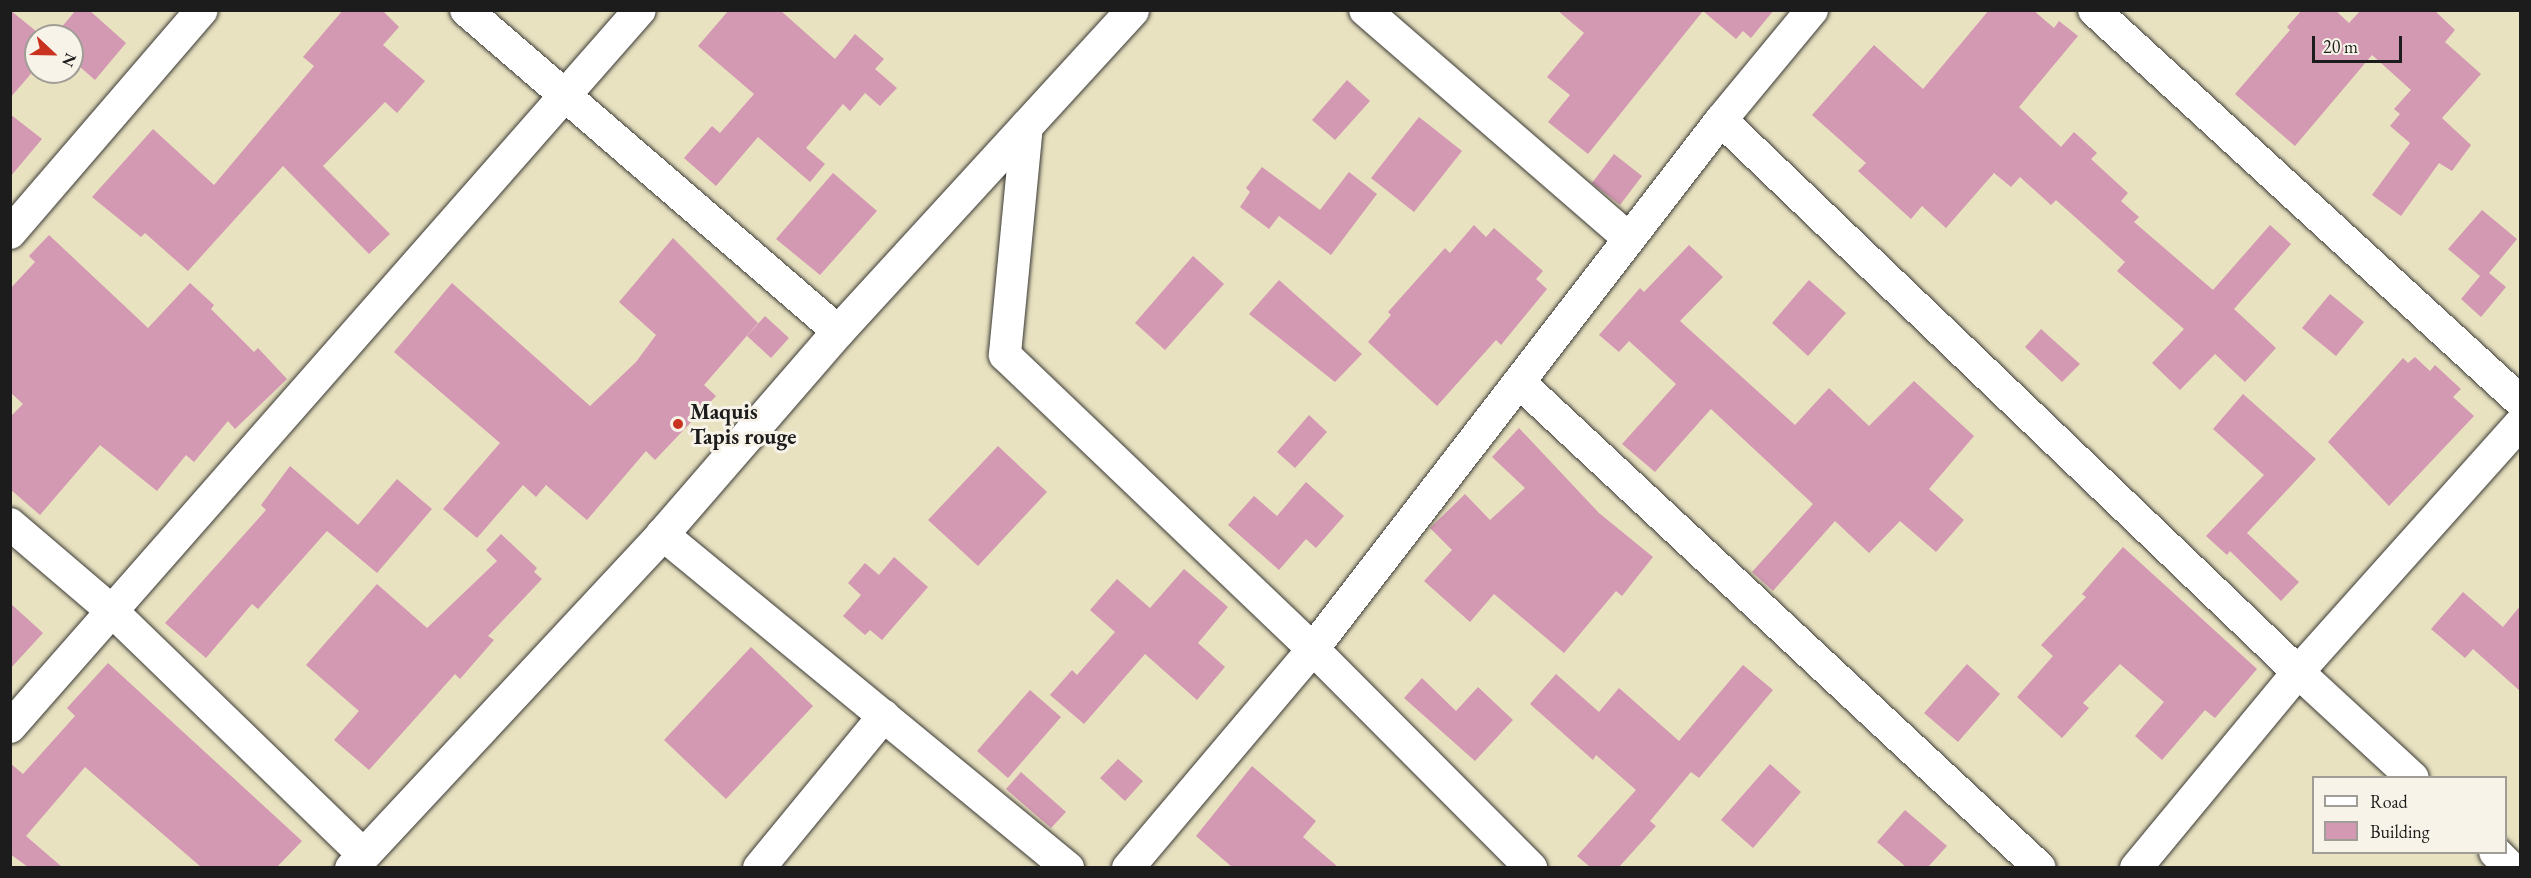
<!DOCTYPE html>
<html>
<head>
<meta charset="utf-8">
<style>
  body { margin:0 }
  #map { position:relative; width:2531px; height:878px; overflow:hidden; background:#e9e2c1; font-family:"EB Garamond",serif }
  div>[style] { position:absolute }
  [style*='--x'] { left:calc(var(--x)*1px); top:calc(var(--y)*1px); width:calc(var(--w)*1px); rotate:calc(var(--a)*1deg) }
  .building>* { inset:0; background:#d398b2 }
  .roads { filter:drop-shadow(0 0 2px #3b3a35) drop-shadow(0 0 2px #3b3a35) }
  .minor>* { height:32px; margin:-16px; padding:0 16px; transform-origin:16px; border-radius:16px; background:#fff }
  .tertiary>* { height:33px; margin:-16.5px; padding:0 16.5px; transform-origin:16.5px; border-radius:16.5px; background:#fff }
  .dots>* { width:16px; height:16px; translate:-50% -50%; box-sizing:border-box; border:3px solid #f7f3e8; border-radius:50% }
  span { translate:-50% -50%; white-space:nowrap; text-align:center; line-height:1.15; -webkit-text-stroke:6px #f7f3e8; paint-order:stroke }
  .poi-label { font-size:22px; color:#1c1c1c; font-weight:700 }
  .left { translate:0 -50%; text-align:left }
  .frame { position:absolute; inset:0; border:12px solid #1c1c1c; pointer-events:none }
  .legend { position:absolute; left:2312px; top:776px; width:195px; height:78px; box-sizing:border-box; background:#f7f3e8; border:2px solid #9f9d96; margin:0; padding:8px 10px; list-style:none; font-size:18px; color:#1c1c1c }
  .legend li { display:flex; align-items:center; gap:12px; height:30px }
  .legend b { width:30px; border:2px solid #9f9d96 }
  .north { position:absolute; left:24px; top:24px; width:60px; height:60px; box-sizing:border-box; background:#f7f3e8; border:2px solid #9f9d96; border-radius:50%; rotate:112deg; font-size:16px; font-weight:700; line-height:24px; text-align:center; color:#1c1c1c }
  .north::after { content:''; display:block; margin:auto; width:21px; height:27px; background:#c8321e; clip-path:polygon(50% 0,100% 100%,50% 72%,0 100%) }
  .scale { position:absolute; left:2312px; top:36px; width:90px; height:27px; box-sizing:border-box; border:3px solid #1c1c1c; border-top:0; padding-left:8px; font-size:18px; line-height:21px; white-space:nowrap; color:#1c1c1c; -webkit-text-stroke:4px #f7f3e8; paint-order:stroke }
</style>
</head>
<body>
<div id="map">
  <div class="building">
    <i style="clip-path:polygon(10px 10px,42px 36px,36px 36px,36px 68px,10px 98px)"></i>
    <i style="clip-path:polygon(76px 10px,89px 10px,126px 43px,95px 80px,72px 60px,72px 36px,54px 36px)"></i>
    <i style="clip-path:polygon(343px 10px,382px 10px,399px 27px,383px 45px,425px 81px,397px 113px,385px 102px,323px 166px,390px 234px,369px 254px,283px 166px,188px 271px,145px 233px,141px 237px,92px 197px,153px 129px,214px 185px,314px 66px,303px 57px)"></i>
    <i style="clip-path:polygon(729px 10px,780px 10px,835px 59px,855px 34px,884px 59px,875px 69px,897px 88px,880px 106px,865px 93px,850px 111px,843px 104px,806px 148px,825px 164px,810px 182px,758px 137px,716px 186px,684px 158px,712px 126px,720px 133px,754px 94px,698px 46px)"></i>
    <i style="clip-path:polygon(1557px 10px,1774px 10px,1751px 38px,1743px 31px,1736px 39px,1703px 11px,1588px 154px,1548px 122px,1570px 95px,1547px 77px,1584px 33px)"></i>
    <i style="clip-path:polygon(1989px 10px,2033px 10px,2054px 28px,2059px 21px,2078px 36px,2019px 107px,2061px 147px,2074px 132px,2097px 153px,2091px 159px,2128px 193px,2121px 201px,2139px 217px,2134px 222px,2213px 290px,2270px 225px,2291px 244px,2234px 309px,2276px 348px,2245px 382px,2215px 354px,2180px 390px,2152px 363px,2184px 329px,2117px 271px,2125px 262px,2056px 200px,2051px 205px,2020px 177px,2011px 187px,1994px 173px,1946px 228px,1922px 206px,1911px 219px,1858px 171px,1866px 163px,1812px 115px,1874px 45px,1923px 89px)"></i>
    <i style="clip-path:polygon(2302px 10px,2335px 10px,2349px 23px,2361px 10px,2434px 10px,2455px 30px,2445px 42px,2481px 74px,2442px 118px,2471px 145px,2452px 171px,2439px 163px,2401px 216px,2372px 195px,2410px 143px,2390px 126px,2400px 114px,2394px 109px,2411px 90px,2372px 55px,2295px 146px,2235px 94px,2290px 30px,2287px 27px)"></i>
    <i style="clip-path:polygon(1347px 80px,1370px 101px,1335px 140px,1312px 120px)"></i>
    <i style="clip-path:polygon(10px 114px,42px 139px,10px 177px)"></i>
    <i style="clip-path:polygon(1419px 117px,1462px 151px,1414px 212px,1371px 178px)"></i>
    <i style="clip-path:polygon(1614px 154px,1642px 176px,1620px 205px,1592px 183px)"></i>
    <i style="clip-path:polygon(1262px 167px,1320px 210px,1349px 172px,1377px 194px,1331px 255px,1279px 216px,1269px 229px,1240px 207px,1250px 192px,1246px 188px)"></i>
    <i style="clip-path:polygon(833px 173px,877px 211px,820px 275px,776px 239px)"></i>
    <i style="clip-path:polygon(2482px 210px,2517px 239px,2489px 273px,2506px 287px,2481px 317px,2461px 299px,2480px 276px,2448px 249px)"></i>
    <i style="clip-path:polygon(1474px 225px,1486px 237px,1494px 228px,1543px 271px,1536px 279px,1547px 289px,1501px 345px,1496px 340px,1437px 406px,1368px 342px,1391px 315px,1388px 312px,1445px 248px,1450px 253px)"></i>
    <i style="clip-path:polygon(49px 235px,148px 328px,190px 283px,214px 305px,211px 309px,254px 352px,258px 348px,287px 379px,235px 429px,228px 421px,194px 462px,186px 455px,157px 491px,100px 445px,40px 515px,10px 489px,10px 417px,23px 404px,10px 392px,10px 289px,35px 262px,29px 256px)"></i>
    <i style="clip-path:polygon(673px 238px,758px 323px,704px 385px,716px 396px,655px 460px,646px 451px,587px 520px,546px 485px,536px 497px,523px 485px,477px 538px,443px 509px,500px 443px,394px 352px,452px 283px,590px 406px,636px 362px,656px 335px,619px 302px)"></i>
    <i style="clip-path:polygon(1689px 245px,1723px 277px,1680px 321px,1795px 425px,1829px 388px,1869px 426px,1914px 381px,1974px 436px,1929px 489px,1964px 520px,1936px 552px,1900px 521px,1869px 553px,1835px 521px,1773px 591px,1752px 572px,1813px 504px,1711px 409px,1655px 472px,1622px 444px,1676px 384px,1629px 341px,1619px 352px,1599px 335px,1640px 288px,1644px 292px)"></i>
    <i style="clip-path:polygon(1193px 256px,1224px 284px,1165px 350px,1135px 323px)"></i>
    <i style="clip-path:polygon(1279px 280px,1362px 354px,1335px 382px,1249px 314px)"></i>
    <i style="clip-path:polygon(1809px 280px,1846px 313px,1808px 356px,1772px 323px)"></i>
    <i style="clip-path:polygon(2330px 294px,2364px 322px,2336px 356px,2302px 328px)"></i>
    <i style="clip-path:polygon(765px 316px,789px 338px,771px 358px,747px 336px)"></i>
    <i style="clip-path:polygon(2041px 329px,2080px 364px,2062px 382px,2025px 347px)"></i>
    <i style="clip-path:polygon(2415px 357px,2430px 371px,2435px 365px,2461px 389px,2453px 397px,2474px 416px,2389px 506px,2328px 442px,2403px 358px,2408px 363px)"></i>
    <i style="clip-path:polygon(2243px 394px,2316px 459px,2247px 533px,2299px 582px,2281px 601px,2230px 551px,2227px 555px,2206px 536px,2264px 475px,2213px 429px)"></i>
    <i style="clip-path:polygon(1309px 415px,1327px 432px,1295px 468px,1277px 452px)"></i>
    <i style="clip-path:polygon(1519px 428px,1599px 513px,1653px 557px,1622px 596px,1616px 591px,1564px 653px,1494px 594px,1470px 622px,1424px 581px,1452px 550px,1430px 528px,1465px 494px,1490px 520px,1525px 488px,1492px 457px)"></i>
    <i style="clip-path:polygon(998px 446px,1047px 492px,978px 566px,928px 520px)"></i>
    <i style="clip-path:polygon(290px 466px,358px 525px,397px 479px,432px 509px,377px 573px,327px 531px,258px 609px,252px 604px,206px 658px,165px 623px,266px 510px,261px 505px)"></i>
    <i style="clip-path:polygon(1306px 482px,1344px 516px,1316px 548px,1306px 539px,1279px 570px,1228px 525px,1254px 496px,1277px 516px)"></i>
    <i style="clip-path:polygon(501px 534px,537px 568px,534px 572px,542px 579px,488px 636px,494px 640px,460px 679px,455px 674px,369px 770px,334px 740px,359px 711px,306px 665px,377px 584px,427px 628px,497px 561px,486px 550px)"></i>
    <i style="clip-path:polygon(2123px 547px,2257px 669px,2215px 718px,2205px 710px,2162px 760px,2135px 736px,2164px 702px,2120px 664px,2083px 703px,2089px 708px,2062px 738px,2017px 697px,2053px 656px,2041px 645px,2086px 597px,2082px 594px)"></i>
    <i style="clip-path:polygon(894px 557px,928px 587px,882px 640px,870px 630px,865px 635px,843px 616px,861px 595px,848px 583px,865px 563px,879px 575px)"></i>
    <i style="clip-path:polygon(1184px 569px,1228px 607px,1198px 643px,1225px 667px,1197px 700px,1145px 654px,1084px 724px,1050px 695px,1072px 670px,1077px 675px,1115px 632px,1090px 610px,1117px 579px,1150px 608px)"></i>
    <i style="clip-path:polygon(2463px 592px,2503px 627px,2520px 606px,2520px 691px,2473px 649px,2465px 658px,2431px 629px)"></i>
    <i style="clip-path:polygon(10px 603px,43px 633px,10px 669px)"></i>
    <i style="clip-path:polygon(751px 647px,813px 706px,726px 799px,664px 740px)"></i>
    <i style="clip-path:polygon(108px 663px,302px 841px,277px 867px,201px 867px,85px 767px,26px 836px,62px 867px,28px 867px,10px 854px,10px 763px,23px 774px,75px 716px,67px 708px)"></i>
    <i style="clip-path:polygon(1967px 664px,2000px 694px,1958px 742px,1924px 713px)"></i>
    <i style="clip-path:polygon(1743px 665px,1773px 690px,1699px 778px,1691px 772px,1650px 821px,1656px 826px,1619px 867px,1590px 867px,1577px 856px,1636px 790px,1596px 755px,1593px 760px,1530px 704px,1556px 674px,1599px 712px,1619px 688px,1679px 741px)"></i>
    <i style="clip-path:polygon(1422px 678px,1456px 711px,1478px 687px,1513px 720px,1475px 761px,1404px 698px)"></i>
    <i style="clip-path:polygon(1030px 690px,1061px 717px,1008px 778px,977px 751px)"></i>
    <i style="clip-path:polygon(1118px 759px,1143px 781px,1125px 801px,1100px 778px)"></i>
    <i style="clip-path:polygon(1770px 764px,1801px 792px,1753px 848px,1721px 820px)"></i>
    <i style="clip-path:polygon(1252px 766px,1316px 821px,1303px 837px,1338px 867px,1232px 867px,1196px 836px)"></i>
    <i style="clip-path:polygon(1021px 772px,1066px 812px,1051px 828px,1006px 789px)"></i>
    <i style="clip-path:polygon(1905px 810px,1947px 846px,1928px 867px,1906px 867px,1877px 842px)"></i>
  </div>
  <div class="roads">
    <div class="minor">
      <i style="--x:466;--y:10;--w:491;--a:40.8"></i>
      <i style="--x:1365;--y:10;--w:349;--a:40.9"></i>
      <i style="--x:2094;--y:10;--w:578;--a:42.55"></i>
      <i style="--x:1721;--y:120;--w:799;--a:43.73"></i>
      <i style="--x:2298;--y:672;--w:156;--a:42.7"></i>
      <i style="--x:1027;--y:125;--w:231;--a:95.5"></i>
      <i style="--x:1005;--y:355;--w:426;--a:43.7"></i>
      <i style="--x:1313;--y:649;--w:309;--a:45.1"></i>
      <i style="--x:10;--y:233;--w:294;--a:-49.3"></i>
      <i style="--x:1519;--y:382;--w:712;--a:43.01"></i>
      <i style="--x:10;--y:524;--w:134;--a:40.5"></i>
      <i style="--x:112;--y:611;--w:349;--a:44.1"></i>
      <i style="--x:662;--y:534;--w:526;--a:39.44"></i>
      <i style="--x:10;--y:727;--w:954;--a:-48.7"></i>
      <i style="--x:2495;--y:852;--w:23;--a:45"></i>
      <i style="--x:759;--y:868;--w:197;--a:-50.6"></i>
      <i style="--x:1128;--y:868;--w:287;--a:-49.8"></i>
      <i style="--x:1313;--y:649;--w:668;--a:-52.36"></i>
      <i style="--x:1721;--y:120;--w:143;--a:-50.4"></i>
      <i style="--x:2136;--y:868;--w:254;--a:-50.4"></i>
      <i style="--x:2298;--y:672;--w:333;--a:-48.2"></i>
    </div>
    <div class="tertiary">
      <i style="--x:351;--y:868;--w:456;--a:-47"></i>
      <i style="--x:662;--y:534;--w:269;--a:-49.1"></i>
      <i style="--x:838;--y:331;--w:435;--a:-47.5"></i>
    </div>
  </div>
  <div class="dots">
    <i style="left:678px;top:424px;background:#c8321e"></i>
  </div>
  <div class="poi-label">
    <span class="left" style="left:690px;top:424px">Maquis<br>Tapis rouge</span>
  </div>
  <div class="frame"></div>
  <ul class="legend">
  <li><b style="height:8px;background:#fff"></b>Road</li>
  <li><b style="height:16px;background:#d398b2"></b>Building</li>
  </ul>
  <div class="north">N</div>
  <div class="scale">20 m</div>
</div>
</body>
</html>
